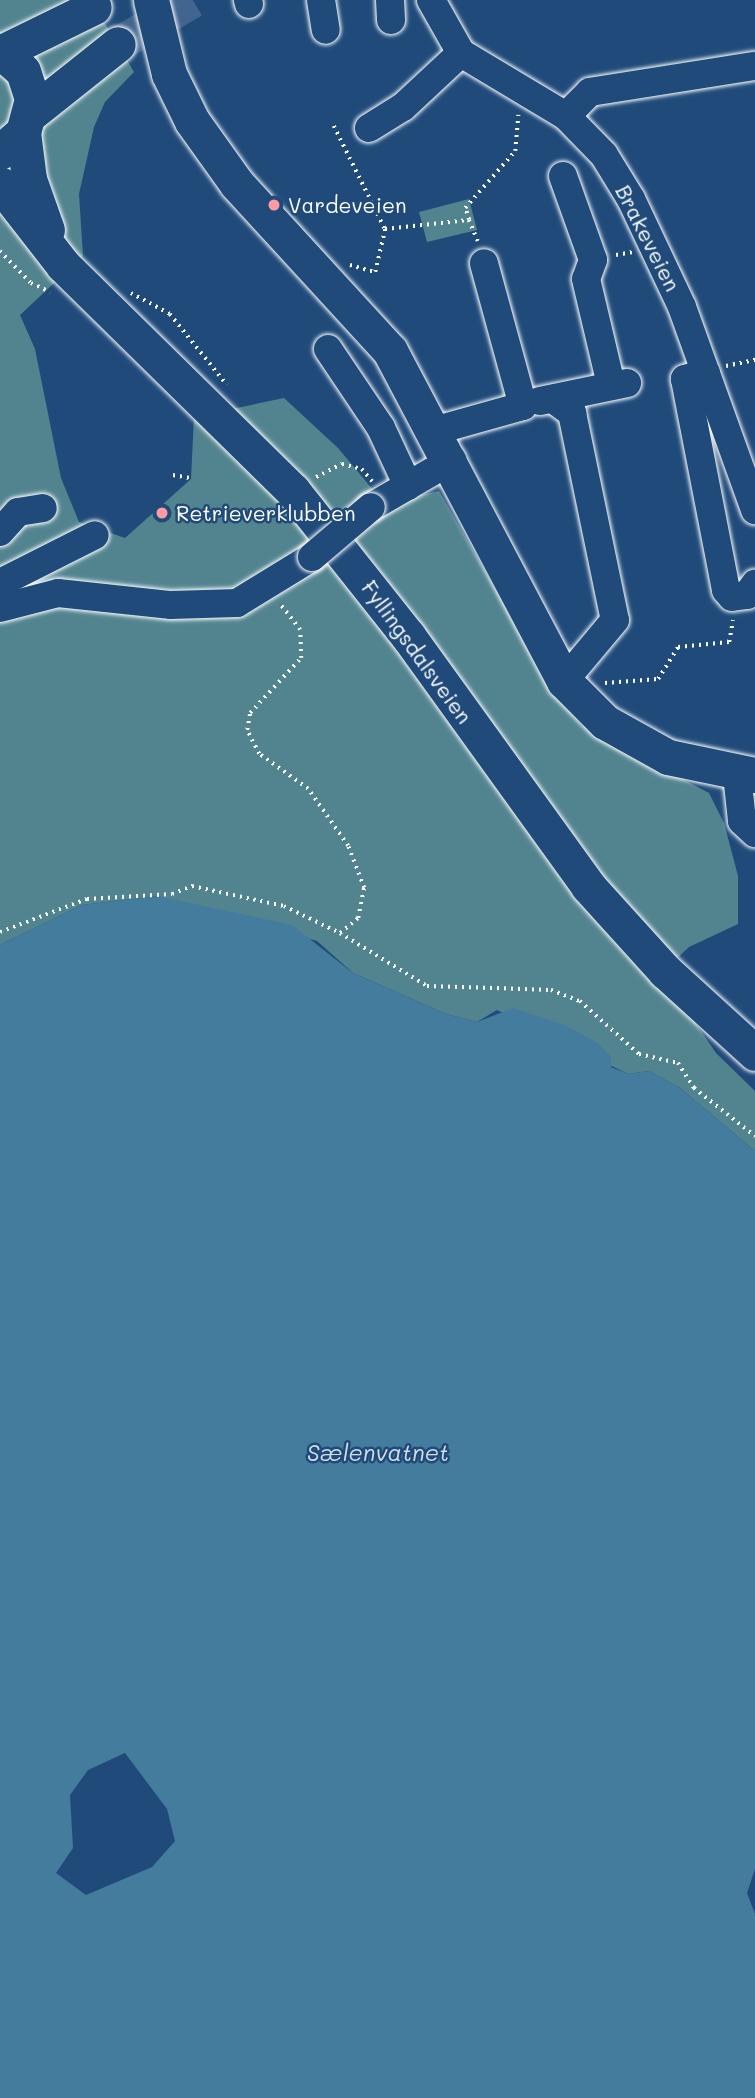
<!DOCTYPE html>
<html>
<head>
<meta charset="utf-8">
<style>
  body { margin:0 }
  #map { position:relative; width:755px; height:2098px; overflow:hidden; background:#1f4a7a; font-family:Mali,sans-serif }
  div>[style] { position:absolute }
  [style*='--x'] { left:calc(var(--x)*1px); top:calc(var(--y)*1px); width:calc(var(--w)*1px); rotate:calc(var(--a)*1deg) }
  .green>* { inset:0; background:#528490 }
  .water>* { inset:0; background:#437c9d }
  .major-tunnel>* { height:35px; margin-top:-17.5px; transform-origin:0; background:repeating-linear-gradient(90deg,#41658e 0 35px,transparent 0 53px) }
  .path>* { height:3.5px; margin-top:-1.75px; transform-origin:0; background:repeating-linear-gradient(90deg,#fff 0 2px,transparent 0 7px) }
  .roads { filter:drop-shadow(0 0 2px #fff) drop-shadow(0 0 2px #fff) }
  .minor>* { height:28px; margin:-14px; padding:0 14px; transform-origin:14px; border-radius:14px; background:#1f4a7a }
  .major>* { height:35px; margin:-17.5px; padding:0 17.5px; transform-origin:17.5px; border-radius:17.5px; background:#1f4a7a }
  .bridges { filter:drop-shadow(0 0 2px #fff) drop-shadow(0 0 2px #fff) }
  .minor-bridge>* { height:28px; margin:-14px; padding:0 14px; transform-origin:14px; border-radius:14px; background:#1f4a7a }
  .dots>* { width:19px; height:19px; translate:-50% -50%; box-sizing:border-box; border:4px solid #1f4a7a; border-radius:50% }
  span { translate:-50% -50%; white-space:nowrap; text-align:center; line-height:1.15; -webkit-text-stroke:5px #1f4a7a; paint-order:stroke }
  .poi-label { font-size:21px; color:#fff }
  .left { translate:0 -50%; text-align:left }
  .street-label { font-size:21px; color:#fff }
  .water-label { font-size:23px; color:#d0dee6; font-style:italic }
</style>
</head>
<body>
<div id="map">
  <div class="green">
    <i style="clip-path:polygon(0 0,91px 0,134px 72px,105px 102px,94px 127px,79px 194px,83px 256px,20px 315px,35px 349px,61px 478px,79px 522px,125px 538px,191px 479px,194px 417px,284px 398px,338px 448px,384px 503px,439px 491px,555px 693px,581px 725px,709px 793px,724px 823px,738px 876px,738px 924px,689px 947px,672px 963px,671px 988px,716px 1053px,755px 1091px,755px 1151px,680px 1088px,649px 1071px,628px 1074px,497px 1010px,477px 1022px,446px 1014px,353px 973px,317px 941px,158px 896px,82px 905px,0 945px)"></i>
    <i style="clip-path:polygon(469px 199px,477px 230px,427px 242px,419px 212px)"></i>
  </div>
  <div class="water">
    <i style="clip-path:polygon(evenodd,158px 896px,292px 925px,353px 973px,446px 1014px,477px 1022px,513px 1008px,565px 1025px,596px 1042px,611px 1056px,611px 1067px,628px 1074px,649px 1071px,680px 1088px,755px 1151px,755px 1869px,747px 1893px,755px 1914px,755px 2098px,0 2098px,0 945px,82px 905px,158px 896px,125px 1753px,167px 1809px,175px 1841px,152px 1867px,86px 1895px,56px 1873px,73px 1848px,70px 1795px,88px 1770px,125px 1753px)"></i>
  </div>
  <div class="major-tunnel">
    <i style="--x:118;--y:44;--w:87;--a:-30.4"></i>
  </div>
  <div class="path">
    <i style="--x:334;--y:126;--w:115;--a:63.7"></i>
    <i style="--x:469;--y:220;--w:23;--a:67"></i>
    <i style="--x:0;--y:251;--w:45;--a:45.9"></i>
    <i style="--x:31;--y:283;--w:21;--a:25"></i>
    <i style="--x:616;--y:255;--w:17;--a:-10"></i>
    <i style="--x:350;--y:265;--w:26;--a:16"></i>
    <i style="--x:375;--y:272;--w:44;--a:-76.9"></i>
    <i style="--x:385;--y:229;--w:84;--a:-6.1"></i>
    <i style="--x:469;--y:220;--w:13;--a:-108"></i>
    <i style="--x:465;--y:208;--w:76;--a:-48.7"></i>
    <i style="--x:515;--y:151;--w:36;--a:-85"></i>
    <i style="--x:131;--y:293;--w:44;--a:28.3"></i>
    <i style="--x:170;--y:314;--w:91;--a:51.2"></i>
    <i style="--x:726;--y:366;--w:30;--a:-12"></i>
    <i style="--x:173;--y:475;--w:17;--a:10"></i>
    <i style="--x:316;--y:477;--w:29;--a:-27"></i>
    <i style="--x:342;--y:464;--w:21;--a:14"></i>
    <i style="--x:362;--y:469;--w:16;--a:50"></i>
    <i style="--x:605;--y:683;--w:53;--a:-4.3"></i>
    <i style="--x:658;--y:679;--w:38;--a:-58"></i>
    <i style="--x:678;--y:647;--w:51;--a:-5.6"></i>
    <i style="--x:729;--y:642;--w:22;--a:-80"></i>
    <i style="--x:0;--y:932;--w:93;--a:-20.8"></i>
    <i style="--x:87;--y:899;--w:85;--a:-3.4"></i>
    <i style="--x:172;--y:894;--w:22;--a:-22"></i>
    <i style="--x:192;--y:886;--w:94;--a:12.3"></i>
    <i style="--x:284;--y:906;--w:62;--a:25.7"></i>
    <i style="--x:340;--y:933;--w:23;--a:-40"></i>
    <i style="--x:358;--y:918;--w:31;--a:-79"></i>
    <i style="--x:364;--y:888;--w:45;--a:-110.9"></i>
    <i style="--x:348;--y:846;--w:70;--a:-125.1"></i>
    <i style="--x:308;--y:789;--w:60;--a:-144.5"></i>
    <i style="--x:259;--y:754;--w:27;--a:-117"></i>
    <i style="--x:247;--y:730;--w:17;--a:-80"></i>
    <i style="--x:250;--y:713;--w:75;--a:-47.2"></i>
    <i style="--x:301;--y:658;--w:28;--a:-92"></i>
    <i style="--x:300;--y:630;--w:34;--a:-128"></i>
    <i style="--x:340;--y:933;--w:102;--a:31.3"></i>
    <i style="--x:427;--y:986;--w:124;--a:1.8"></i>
    <i style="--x:551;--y:990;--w:31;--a:21"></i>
    <i style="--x:580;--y:1001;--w:79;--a:41.9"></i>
    <i style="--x:639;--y:1054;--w:40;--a:13"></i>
    <i style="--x:678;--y:1063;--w:30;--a:57"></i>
    <i style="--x:694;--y:1088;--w:78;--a:38.2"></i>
  </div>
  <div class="roads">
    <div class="minor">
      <i style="--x:248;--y:0;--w:4;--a:76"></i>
      <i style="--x:321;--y:0;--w:30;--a:81"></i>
      <i style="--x:390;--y:0;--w:20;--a:87"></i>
      <i style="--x:431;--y:0;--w:61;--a:60.5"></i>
      <i style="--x:461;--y:53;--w:122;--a:31"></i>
      <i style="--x:566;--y:116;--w:54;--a:45.7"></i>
      <i style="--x:604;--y:155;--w:52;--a:58.5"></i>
      <i style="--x:631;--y:199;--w:119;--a:64.7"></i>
      <i style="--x:682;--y:307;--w:216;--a:70.2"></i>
      <i style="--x:566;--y:116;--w:34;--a:-45"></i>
      <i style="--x:590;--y:92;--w:167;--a:-9"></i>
      <i style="--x:369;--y:128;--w:40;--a:-32"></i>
      <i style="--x:403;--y:107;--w:79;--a:-43"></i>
      <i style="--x:563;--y:176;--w:89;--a:70.3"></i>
      <i style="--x:593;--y:260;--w:20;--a:110"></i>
      <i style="--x:586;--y:279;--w:109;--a:76.7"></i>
      <i style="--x:328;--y:349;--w:95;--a:56.1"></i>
      <i style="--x:381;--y:428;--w:64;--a:65"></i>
      <i style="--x:706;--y:373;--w:22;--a:164"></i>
      <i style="--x:685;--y:379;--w:215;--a:79"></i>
      <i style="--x:726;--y:590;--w:9;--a:49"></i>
      <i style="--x:732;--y:597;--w:15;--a:-8"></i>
      <i style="--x:747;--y:595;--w:14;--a:-54"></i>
      <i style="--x:553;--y:399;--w:24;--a:36"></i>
      <i style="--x:572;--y:413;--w:211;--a:78.3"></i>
      <i style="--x:615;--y:620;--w:80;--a:129.9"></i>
      <i style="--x:540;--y:401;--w:89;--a:-11.7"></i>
      <i style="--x:437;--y:430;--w:89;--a:-15.6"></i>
      <i style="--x:523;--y:406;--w:148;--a:-105.3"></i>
      <i style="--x:371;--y:507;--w:94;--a:-30.1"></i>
      <i style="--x:0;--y:532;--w:27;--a:-48"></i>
      <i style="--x:18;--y:512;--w:25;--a:-9"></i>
      <i style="--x:0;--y:583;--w:106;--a:-26.8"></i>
      <i style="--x:0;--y:608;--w:60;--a:-14.5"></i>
      <i style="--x:58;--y:593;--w:114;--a:6.1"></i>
      <i style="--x:171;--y:605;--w:66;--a:-1.7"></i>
      <i style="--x:237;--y:603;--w:88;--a:-31.5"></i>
      <i style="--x:737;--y:774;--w:47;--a:83.9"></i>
      <i style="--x:742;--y:821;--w:18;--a:43"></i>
    </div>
    <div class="major">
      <i style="--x:151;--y:0;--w:76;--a:76.3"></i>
      <i style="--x:169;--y:74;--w:52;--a:63.9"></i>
      <i style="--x:192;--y:121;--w:77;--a:54.5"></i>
      <i style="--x:237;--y:184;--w:226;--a:47.5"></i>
      <i style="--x:390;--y:351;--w:373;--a:62.2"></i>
      <i style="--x:564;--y:681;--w:58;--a:45"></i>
      <i style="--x:605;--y:722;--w:72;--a:29.1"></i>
      <i style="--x:668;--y:757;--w:89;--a:11.7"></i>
      <i style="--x:0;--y:51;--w:30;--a:41"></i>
      <i style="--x:23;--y:71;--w:29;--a:72"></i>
      <i style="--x:32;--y:99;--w:34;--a:105"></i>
      <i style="--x:23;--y:132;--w:30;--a:139"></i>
      <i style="--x:2;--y:52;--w:102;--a:-26.1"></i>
      <i style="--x:30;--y:114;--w:112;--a:-38.5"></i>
      <i style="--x:23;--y:132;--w:47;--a:82.7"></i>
      <i style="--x:29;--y:179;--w:54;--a:70.6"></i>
      <i style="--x:0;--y:184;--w:103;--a:52.1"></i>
      <i style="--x:63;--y:265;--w:322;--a:44.5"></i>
      <i style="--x:293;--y:491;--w:185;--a:51.6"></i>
      <i style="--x:408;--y:636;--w:308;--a:54.2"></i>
      <i style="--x:588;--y:886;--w:115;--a:47.8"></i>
      <i style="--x:665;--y:971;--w:122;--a:42.3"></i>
    </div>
  </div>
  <div class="bridges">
    <div class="minor-bridge">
      <i style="--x:312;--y:557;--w:77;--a:-40.3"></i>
    </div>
  </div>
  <div class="dots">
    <i style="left:274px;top:205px;background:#ff9aa2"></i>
    <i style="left:162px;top:513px;background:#ff9aa2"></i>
  </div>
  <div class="poi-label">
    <span class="left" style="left:288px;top:205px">Vardeveien</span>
    <span class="left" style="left:176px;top:513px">Retrieverklubben</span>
  </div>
  <div class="street-label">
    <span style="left:648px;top:238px;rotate:63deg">Brakeveien</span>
    <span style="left:417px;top:652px;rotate:54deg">Fyllingsdalsveien</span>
  </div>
  <div class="water-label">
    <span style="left:378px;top:1452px">Sælenvatnet</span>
  </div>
</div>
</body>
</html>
